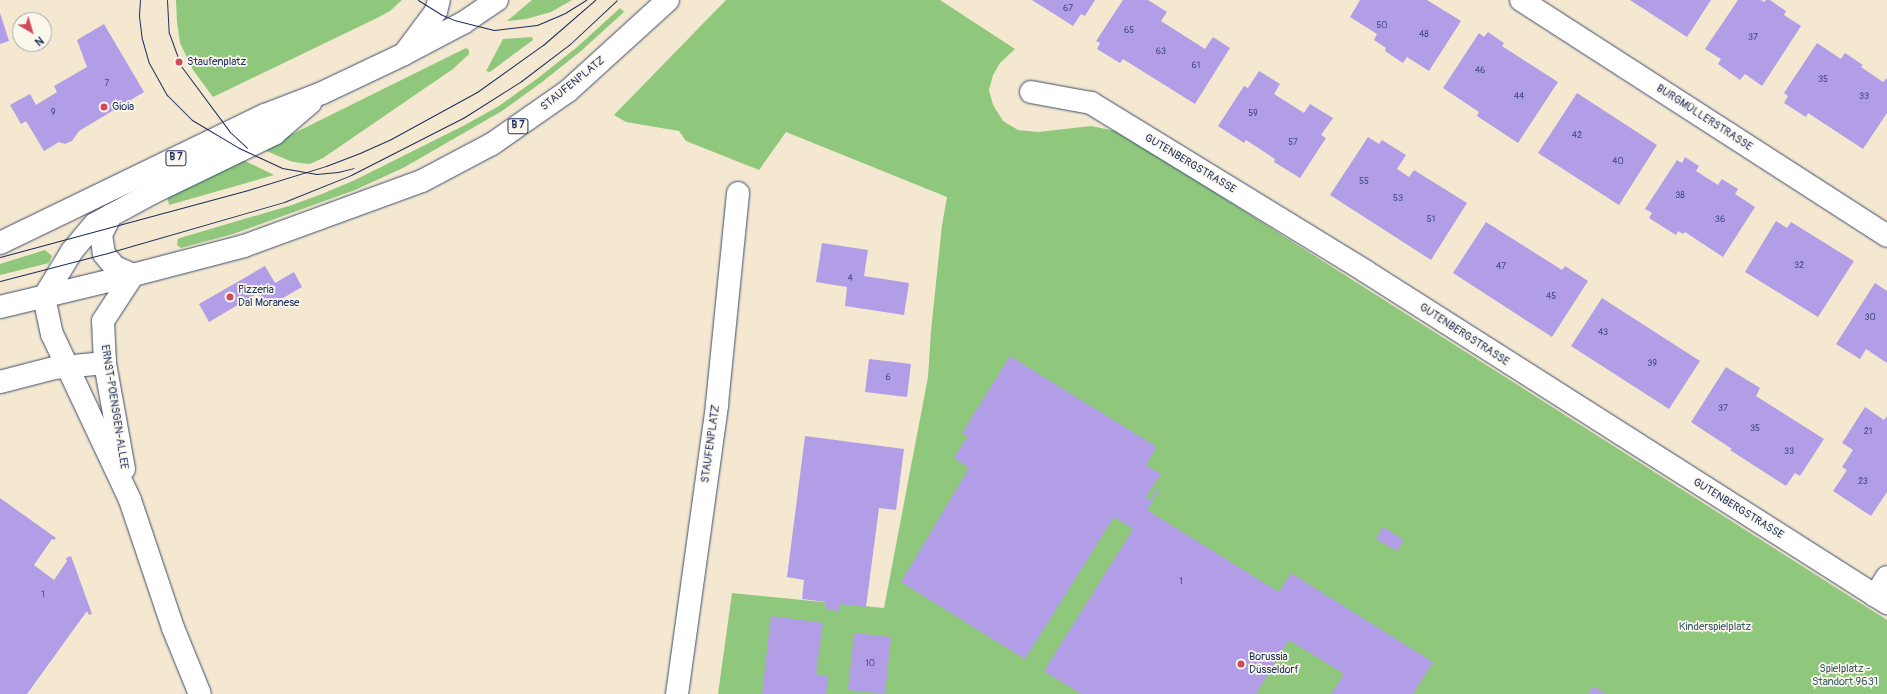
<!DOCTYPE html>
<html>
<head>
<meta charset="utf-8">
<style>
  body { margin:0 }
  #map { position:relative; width:1887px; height:694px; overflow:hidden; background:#f4e8d0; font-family:Pangolin,sans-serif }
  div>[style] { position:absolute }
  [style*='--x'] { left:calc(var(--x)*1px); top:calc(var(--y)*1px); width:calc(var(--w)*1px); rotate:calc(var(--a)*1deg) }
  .green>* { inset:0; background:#8fc87c }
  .building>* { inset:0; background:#b29ee6 }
  .roads { filter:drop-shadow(0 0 1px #3c4b6f) drop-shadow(0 0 1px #3c4b6f) }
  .minor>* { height:22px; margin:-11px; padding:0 11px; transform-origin:11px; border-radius:11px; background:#fff }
  .major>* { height:22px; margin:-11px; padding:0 11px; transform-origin:11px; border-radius:11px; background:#fff }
  .tram>* { height:1px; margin:-0.5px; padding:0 0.5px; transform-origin:0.5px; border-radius:0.5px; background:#1b2f5e }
  .dots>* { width:11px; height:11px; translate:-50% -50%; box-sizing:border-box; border:2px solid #fbf7ec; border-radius:50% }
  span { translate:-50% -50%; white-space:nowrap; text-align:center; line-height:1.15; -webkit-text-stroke:3.5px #fbf7ec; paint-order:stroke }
  .number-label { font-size:9px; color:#414b80 }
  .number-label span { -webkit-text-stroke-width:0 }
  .shield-label span { padding:1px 3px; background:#fbf7ec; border:1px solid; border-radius:3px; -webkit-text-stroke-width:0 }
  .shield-label { font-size:10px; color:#1b2f5e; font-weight:700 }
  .poi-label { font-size:11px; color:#1b2f5e }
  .left { translate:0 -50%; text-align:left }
  .street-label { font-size:11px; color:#1b2f5e }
  .park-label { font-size:11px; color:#3e5d67 }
  .north { position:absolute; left:12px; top:12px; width:40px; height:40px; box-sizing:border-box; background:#fbf7ec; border:1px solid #a1a7b3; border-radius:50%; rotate:142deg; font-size:11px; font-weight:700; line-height:16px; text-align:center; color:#1b2f5e }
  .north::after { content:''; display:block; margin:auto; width:14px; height:18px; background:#d1495b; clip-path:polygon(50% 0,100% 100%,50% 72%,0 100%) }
</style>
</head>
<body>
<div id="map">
  <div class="green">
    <i style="clip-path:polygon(176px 0,402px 0,390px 11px,377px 18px,213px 97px,193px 70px,180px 43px,177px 22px)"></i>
    <i style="clip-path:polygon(532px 0,572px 0,551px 12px,526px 19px,507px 21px)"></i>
    <i style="clip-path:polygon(726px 0,940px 0,1015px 49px,1000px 63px,993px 75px,989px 90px,993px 105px,1003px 121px,1018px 130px,1038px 132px,1091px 126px,1120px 132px,1887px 620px,1887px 694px,718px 694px,732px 593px,884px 608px,928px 377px,931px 331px,942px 225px,947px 197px,786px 132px,759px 170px,686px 141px,679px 131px,626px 122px,614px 115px)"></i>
    <i style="clip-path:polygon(620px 8px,624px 12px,581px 51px,542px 82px,502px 111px,403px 168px,355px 190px,233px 234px,181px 248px,177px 245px,178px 239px,180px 238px,292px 205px,322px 194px,355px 180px,463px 126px,499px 106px,538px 78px,576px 48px)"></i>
    <i style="clip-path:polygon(532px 37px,533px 40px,490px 72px,486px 71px,503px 39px)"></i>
    <i style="clip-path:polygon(466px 48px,469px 50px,469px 54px,453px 69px,323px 158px,310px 164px,300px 163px,290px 161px,262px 149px)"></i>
    <i style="clip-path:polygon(241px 159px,274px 175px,169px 205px,167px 196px)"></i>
    <i style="clip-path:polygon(45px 250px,52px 256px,49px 263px,0 275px,0 264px)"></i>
  </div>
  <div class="building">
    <i style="clip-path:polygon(1032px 0,1095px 0,1085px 16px,1081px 14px,1073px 26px)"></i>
    <i style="clip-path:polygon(1123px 0,1148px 0,1167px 12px,1161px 21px,1205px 49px,1213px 37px,1230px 48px,1195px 104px,1123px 59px,1120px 63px,1097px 49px,1100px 43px,1096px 41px)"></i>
    <i style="clip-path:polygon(1360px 0,1427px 0,1461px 21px,1429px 71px,1407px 57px,1403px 63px,1385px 51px,1386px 48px,1374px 40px,1377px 34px,1350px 17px)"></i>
    <i style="clip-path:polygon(1630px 0,1711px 0,1687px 37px)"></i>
    <i style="clip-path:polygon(1738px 0,1761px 0,1764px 2px,1766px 0,1770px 0,1786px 11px,1784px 15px,1801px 26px,1762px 86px,1745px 74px,1740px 80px,1718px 64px,1721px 59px,1705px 49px)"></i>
    <i style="clip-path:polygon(0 13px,9px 41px,0 44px)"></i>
    <i style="clip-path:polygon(104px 24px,144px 92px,79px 131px,72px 141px,65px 144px,59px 142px,44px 151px,26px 121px,21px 124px,10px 105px,30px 94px,36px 105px,57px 92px,54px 86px,87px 67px,77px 40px)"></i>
    <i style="clip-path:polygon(1488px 32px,1504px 43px,1502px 46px,1558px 82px,1518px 143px,1477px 116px,1479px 112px,1443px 88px,1479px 33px,1484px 37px)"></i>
    <i style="clip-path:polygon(1817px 43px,1841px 59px,1845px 53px,1863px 65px,1861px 67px,1883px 82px,1887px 78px,1887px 113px,1863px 149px,1808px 113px,1806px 117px,1784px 103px,1788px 96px,1784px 93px)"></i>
    <i style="clip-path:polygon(1259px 71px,1280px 84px,1274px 94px,1304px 113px,1310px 104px,1333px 118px,1321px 135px,1326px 138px,1300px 178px,1274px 162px,1275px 159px,1246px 140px,1244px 143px,1218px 126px,1244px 86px,1248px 88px)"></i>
    <i style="clip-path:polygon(1577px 93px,1657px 145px,1619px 205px,1538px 153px)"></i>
    <i style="clip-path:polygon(1368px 137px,1379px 144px,1382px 140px,1406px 155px,1397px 169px,1409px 177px,1414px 170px,1467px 203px,1431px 260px,1330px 195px)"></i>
    <i style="clip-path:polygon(1685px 157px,1699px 166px,1696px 171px,1718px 185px,1722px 179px,1738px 189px,1735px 194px,1755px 207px,1723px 257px,1685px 232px,1683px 234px,1678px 231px,1676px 235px,1649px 218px,1652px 213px,1645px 209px,1677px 160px,1682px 163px)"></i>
    <i style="clip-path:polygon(1776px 221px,1787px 228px,1791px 222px,1854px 261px,1818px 317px,1745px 272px)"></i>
    <i style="clip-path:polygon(1486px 222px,1562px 270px,1565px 266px,1588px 281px,1552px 337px,1453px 273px)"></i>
    <i style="clip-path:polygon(822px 243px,868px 250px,864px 276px,909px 283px,904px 315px,845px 306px,847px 287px,816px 282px)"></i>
    <i style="clip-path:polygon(265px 266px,275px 283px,294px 272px,302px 287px,266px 308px,258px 293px,209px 322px,199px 304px)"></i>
    <i style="clip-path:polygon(1875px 283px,1887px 291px,1887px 363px,1866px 349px,1860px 359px,1836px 344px)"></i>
    <i style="clip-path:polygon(1602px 298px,1700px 361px,1669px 409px,1571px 346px)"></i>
    <i style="clip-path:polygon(1010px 356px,1157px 447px,1146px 465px,1161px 474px,1146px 497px,1151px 500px,1157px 489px,1159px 491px,1147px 510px,1279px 592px,1291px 573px,1433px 662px,1413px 694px,1331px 694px,1344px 674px,1289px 640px,1256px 694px,1081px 694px,1044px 671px,1133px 529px,1114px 517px,1025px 659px,901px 582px,969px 468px,954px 458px,968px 436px,962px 433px)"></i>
    <i style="clip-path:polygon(869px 359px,911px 364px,907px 397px,865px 392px)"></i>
    <i style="clip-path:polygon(1726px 367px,1760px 388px,1756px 396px,1824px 439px,1800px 476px,1795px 473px,1786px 486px,1730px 450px,1732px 449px,1691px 422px)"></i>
    <i style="clip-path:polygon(1865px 407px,1884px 420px,1887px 416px,1887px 492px,1871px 516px,1833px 491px,1847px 470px,1842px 467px,1853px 450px,1842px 443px)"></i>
    <i style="clip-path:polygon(805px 436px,904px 449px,896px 510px,879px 508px,866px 607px,839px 604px,839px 611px,825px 609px,826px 602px,802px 599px,804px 580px,787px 577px)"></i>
    <i style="clip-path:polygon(0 498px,56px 538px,54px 540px,52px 539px,34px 565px,54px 580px,67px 561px,66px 558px,71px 556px,92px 614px,89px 615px,87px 611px,27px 694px,0 694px)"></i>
    <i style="clip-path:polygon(1383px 527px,1404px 540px,1397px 551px,1376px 539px)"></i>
    <i style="clip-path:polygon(771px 616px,823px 623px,816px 674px,828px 676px,826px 694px,762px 694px)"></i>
    <i style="clip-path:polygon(854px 633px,891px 637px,885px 694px,848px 690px)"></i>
    <i style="clip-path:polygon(1593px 686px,1605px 693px,1604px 694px,1588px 694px)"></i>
  </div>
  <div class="roads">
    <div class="minor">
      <i style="--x:1521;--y:0;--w:435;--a:32.8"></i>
      <i style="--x:404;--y:54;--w:54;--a:-53.3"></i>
      <i style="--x:436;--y:11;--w:11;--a:-75"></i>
      <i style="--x:1031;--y:92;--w:61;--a:10.4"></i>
      <i style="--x:1091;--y:103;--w:321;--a:31.5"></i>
      <i style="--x:1365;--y:271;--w:619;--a:32.46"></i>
      <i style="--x:44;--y:297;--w:38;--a:78"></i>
      <i style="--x:52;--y:334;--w:183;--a:64.8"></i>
      <i style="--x:130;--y:500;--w:135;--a:71.4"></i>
      <i style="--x:173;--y:628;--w:71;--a:67.8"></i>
      <i style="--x:0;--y:382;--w:56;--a:-14.5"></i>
      <i style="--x:54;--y:368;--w:51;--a:-5.6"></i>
      <i style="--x:124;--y:469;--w:108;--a:-100.2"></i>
      <i style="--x:105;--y:363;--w:42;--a:-92.7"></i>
      <i style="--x:103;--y:321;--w:55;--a:-56.9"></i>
      <i style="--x:1875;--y:596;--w:22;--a:-58"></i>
      <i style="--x:677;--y:694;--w:293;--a:-82.1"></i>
      <i style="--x:717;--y:404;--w:212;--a:-84.3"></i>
    </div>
    <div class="major">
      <i style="--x:111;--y:215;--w:22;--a:117"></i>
      <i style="--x:101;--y:235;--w:19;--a:81"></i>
      <i style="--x:104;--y:254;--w:17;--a:50"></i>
      <i style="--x:115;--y:267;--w:20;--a:24"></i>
      <i style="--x:0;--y:243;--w:294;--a:-25.8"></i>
      <i style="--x:265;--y:115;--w:61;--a:-21.1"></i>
      <i style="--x:322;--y:93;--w:91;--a:-25.4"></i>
      <i style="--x:404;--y:54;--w:67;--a:-27.7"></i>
      <i style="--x:463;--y:23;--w:41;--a:-34.1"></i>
      <i style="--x:44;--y:297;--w:54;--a:-58.7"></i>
      <i style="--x:72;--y:251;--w:35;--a:-50"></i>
      <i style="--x:95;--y:224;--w:65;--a:-28.5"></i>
      <i style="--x:152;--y:193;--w:136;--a:-25.8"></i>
      <i style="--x:274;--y:134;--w:48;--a:-40.7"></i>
      <i style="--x:0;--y:307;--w:137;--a:-13.5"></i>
      <i style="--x:133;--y:275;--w:115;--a:-14.6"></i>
      <i style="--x:244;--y:246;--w:189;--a:-20.1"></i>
      <i style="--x:422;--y:181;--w:79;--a:-27.9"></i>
      <i style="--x:492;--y:144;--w:93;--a:-34.9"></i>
      <i style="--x:568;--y:91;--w:135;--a:-42.3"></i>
    </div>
  </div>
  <div class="tram">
    <i style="--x:140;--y:0;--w:16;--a:94"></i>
    <i style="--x:139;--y:16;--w:23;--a:83"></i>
    <i style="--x:142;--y:39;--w:25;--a:74"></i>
    <i style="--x:149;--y:63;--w:37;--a:61"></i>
    <i style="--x:167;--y:95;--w:35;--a:45"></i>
    <i style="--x:192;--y:120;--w:55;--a:30.8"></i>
    <i style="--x:239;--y:148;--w:47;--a:24.9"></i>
    <i style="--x:282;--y:168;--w:35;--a:10"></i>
    <i style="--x:316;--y:174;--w:22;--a:-5"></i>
    <i style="--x:338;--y:172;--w:16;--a:-14"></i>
    <i style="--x:167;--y:0;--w:33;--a:87"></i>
    <i style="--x:169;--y:33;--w:35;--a:70"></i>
    <i style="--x:181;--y:66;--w:82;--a:53.4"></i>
    <i style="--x:230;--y:132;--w:23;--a:43"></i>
    <i style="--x:418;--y:0;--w:26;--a:32"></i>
    <i style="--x:440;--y:14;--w:15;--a:23"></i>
    <i style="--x:454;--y:20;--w:41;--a:14"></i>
    <i style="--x:494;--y:30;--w:43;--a:-6.6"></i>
    <i style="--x:537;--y:25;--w:30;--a:-23"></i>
    <i style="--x:565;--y:13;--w:25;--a:-32"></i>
    <i style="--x:0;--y:257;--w:257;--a:-15.1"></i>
    <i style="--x:248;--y:190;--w:82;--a:-17.1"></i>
    <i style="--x:326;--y:166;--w:39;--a:-21"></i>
    <i style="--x:362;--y:152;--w:32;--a:-24"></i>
    <i style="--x:391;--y:139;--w:98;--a:-28.7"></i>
    <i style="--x:477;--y:92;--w:81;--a:-35.5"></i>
    <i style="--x:543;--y:45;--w:69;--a:-40.9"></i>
    <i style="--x:0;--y:281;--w:107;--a:-14.6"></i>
    <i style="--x:104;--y:254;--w:187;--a:-16.1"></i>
    <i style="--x:284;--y:202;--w:72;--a:-21.9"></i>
    <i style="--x:351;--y:175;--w:126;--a:-27"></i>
    <i style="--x:463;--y:118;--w:67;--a:-32.3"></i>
    <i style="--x:520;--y:82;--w:63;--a:-37.2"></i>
    <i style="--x:570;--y:44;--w:64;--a:-43.1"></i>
  </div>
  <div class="dots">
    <i style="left:179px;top:62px;background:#d1495b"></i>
    <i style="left:104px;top:107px;background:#d1495b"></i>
    <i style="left:230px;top:297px;background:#d1495b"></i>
    <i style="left:1241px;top:664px;background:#d1495b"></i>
  </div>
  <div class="number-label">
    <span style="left:1068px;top:9px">67</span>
    <span style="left:1382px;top:26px">50</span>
    <span style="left:1129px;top:31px">65</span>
    <span style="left:1424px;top:35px">48</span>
    <span style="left:1753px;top:38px">37</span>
    <span style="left:1161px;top:52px">63</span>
    <span style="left:1196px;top:66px">61</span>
    <span style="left:1480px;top:71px">46</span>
    <span style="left:1823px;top:80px">35</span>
    <span style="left:107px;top:84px">7</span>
    <span style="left:1519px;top:97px">44</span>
    <span style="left:1864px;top:97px">33</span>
    <span style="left:53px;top:113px">9</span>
    <span style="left:1253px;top:114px">59</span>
    <span style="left:1577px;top:136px">42</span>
    <span style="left:1293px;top:143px">57</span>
    <span style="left:1618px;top:162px">40</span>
    <span style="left:1364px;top:182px">55</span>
    <span style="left:1680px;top:196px">38</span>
    <span style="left:1398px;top:199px">53</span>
    <span style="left:1431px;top:220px">51</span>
    <span style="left:1720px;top:220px">36</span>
    <span style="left:1799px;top:266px">32</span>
    <span style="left:1501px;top:267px">47</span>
    <span style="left:850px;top:279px">4</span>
    <span style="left:1551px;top:297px">45</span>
    <span style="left:1870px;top:318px">30</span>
    <span style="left:1603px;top:333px">43</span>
    <span style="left:1652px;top:364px">39</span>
    <span style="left:888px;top:378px">6</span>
    <span style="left:1723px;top:409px">37</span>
    <span style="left:1755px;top:429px">35</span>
    <span style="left:1868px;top:432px">21</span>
    <span style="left:1789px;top:452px">33</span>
    <span style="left:1863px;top:482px">23</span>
    <span style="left:1181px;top:582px">1</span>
    <span style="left:43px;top:595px">1</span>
    <span style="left:870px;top:664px">10</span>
  </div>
  <div class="shield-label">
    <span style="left:518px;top:126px">B 7</span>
    <span style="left:176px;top:158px">B 7</span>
  </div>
  <div class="poi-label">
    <span class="left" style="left:187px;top:62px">Staufenplatz</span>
    <span class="left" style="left:112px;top:107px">Gioia</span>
    <span class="left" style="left:238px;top:297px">Pizzeria<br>Dal Moranese</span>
    <span class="left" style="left:1249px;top:664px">Borussia<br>Düsseldorf</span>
  </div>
  <div class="street-label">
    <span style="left:573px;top:84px;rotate:-39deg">STAUFENPLATZ</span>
    <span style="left:1704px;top:118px;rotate:33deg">BURGMÜLLERSTRASSE</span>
    <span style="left:1190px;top:164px;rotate:31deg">GUTENBERGSTRASSE</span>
    <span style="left:1464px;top:335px;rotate:33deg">GUTENBERGSTRASSE</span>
    <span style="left:114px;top:407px;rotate:81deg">ERNST-POENSGEN-ALLEE</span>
    <span style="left:711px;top:444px;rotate:-82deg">STAUFENPLATZ</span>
    <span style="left:1738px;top:509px;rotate:32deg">GUTENBERGSTRASSE</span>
  </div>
  <div class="park-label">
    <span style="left:1715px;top:627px">Kinderspielplatz</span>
    <span style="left:1845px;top:676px">Spielplatz -<br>Standort 9631</span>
  </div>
  <div class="north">N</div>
</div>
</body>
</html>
